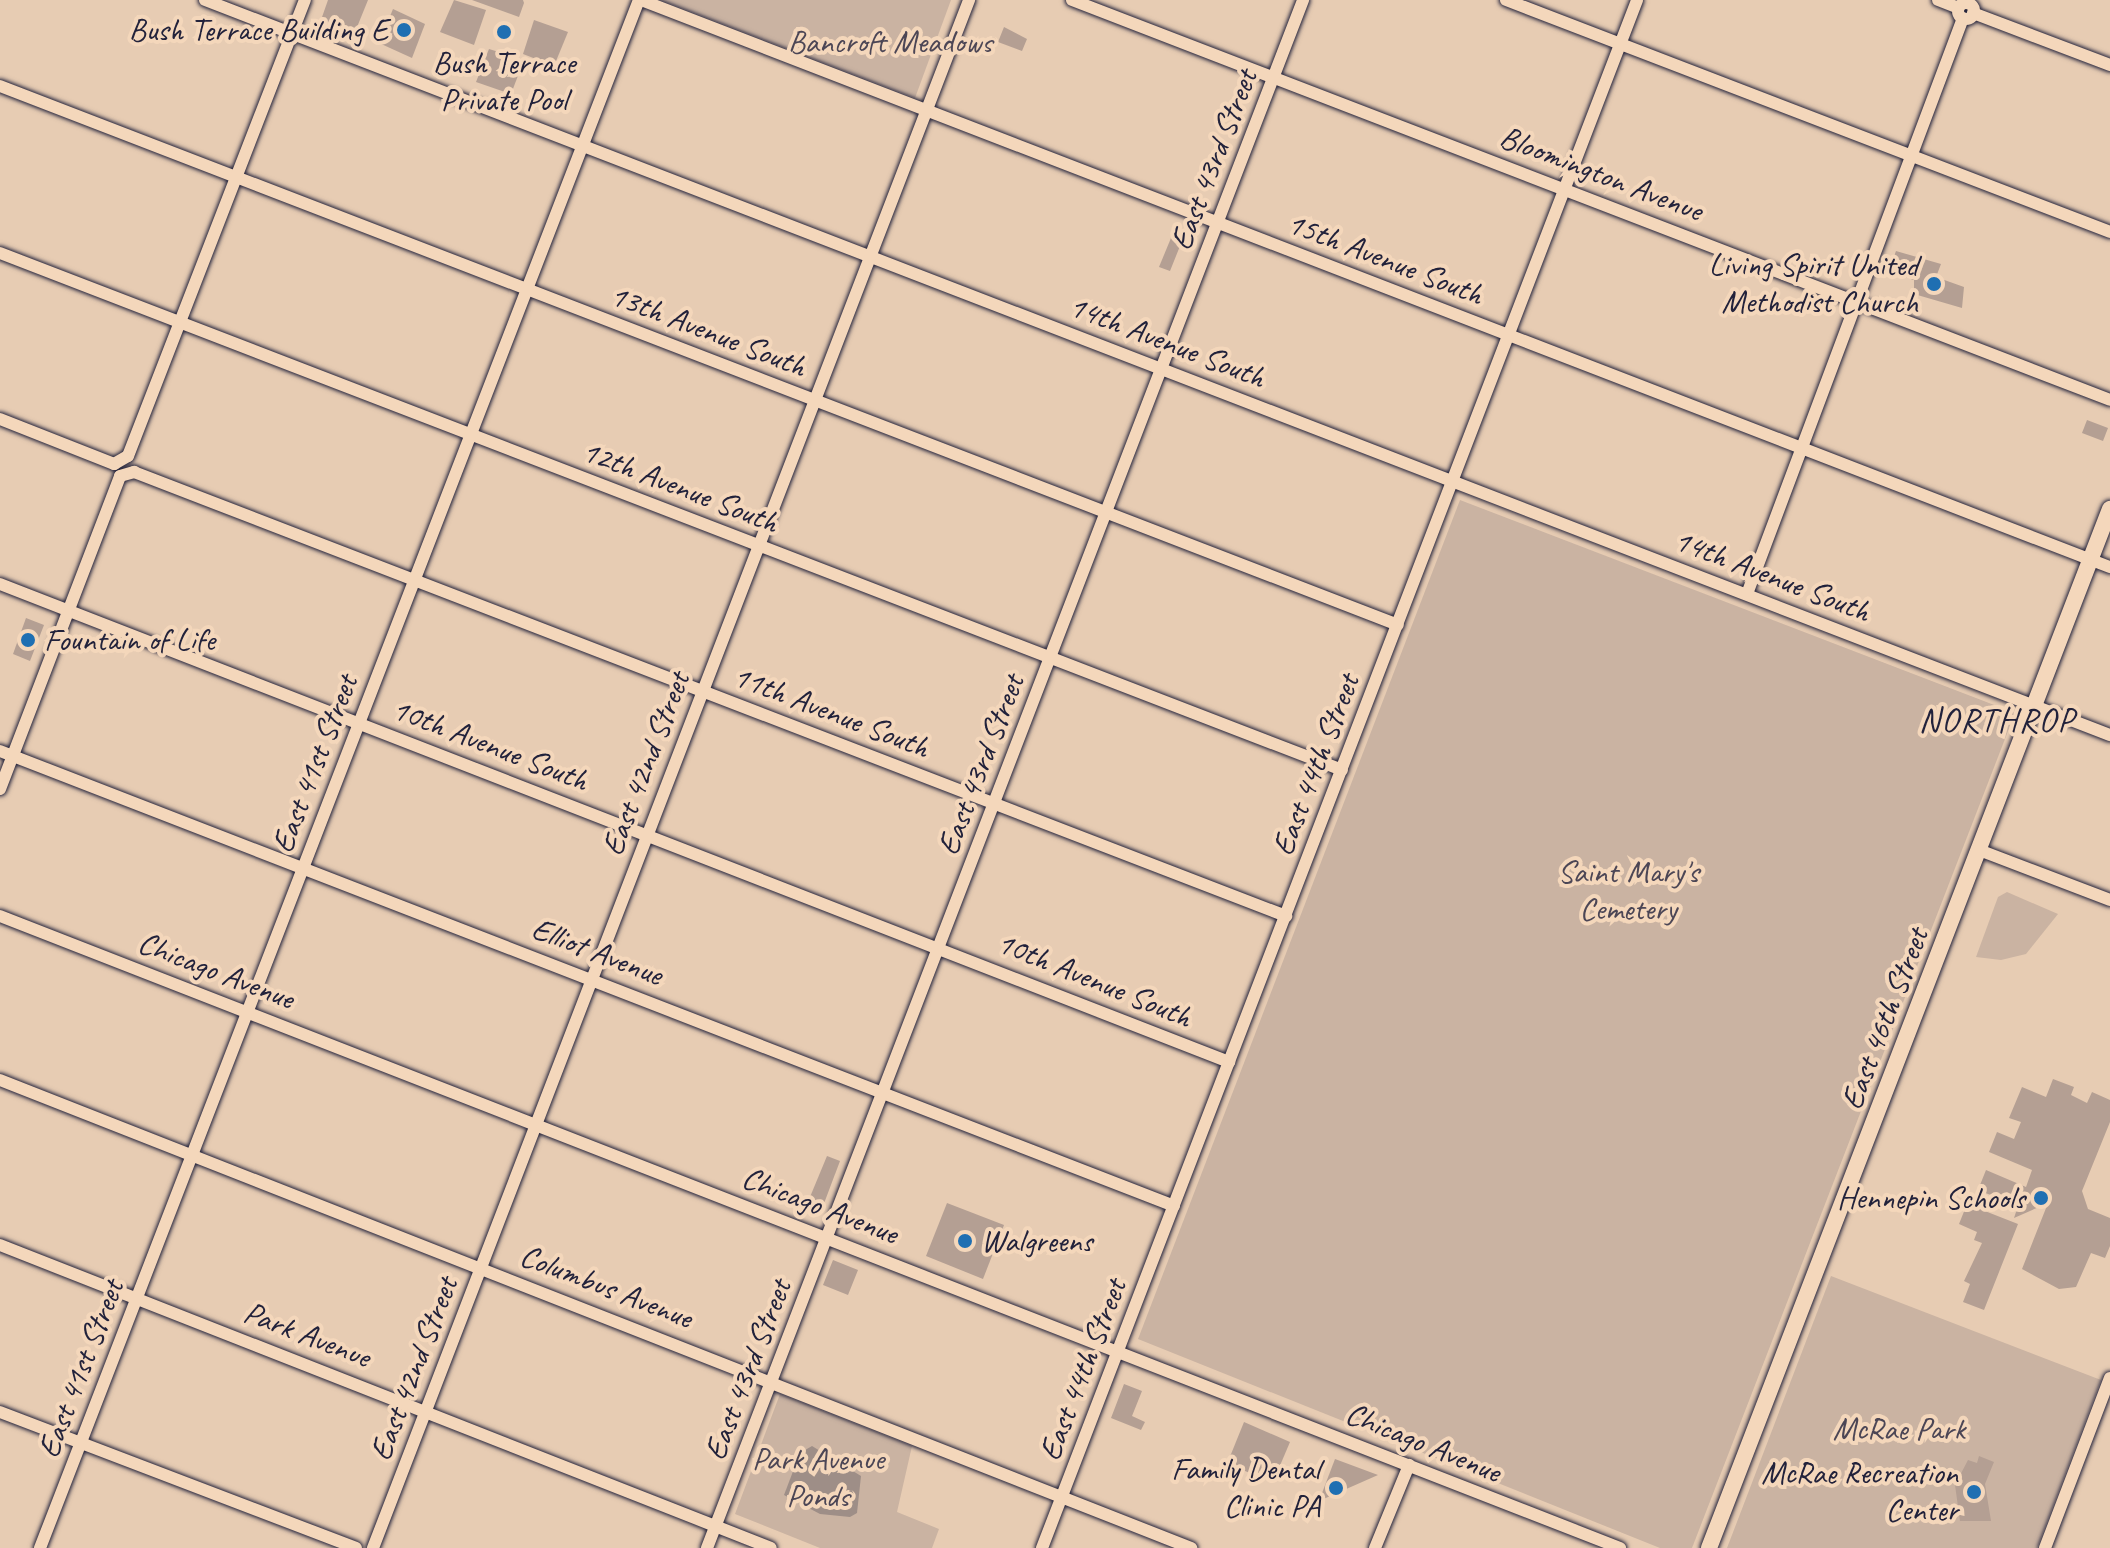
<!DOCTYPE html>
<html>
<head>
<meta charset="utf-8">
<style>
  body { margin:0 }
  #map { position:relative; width:2110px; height:1548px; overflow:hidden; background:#e7ccb3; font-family:Caveat,sans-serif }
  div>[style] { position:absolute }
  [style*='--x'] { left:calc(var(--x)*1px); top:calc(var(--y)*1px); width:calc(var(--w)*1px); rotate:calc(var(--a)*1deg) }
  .green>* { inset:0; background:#cab3a2 }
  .water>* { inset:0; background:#9e8e87 }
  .building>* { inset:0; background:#b49f93 }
  .roads { filter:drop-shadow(0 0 2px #22223b) drop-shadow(0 0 2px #22223b) }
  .minor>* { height:12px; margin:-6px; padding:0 6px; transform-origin:6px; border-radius:6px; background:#f4d7bb }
  .minor>.ring { margin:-6px; padding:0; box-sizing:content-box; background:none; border:12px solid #f4d7bb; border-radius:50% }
  .major>* { height:16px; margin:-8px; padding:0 8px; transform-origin:8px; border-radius:8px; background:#f4d7bb }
  .dots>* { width:22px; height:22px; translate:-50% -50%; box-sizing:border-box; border:4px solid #f4d7bb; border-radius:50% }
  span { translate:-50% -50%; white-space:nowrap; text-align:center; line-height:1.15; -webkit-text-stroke:8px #f4d7bb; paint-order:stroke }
  .poi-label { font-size:32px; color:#22223b }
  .right { translate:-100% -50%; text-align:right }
  .left { translate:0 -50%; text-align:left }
  .park-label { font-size:32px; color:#4c4655 }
  .street-label { font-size:32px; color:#22223b }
  .neighbourhood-label { font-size:34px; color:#22223b; letter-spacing:2px }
</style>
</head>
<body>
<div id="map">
  <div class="green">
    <i style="clip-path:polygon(661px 0,951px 0,915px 98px)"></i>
    <i style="clip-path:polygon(1460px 500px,2015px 713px,1692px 1548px,1660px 1548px,1138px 1339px)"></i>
    <i style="clip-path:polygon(2007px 892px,2058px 914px,2026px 954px,2001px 960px,1976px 957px,1998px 897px)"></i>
    <i style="clip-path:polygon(1831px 1276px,2101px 1380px,2037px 1548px,1727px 1548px)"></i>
    <i style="clip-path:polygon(780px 1394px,912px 1446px,897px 1512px,939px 1529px,932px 1548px,820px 1548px,735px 1514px)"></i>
  </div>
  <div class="water">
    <i style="clip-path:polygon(812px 1446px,861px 1476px,857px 1513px,850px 1517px,820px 1514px,784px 1495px,800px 1453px)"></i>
  </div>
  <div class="building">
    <i style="clip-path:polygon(328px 0,368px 0,355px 32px,321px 20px)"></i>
    <i style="clip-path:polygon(454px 0,486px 10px,474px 45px,440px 32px)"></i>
    <i style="clip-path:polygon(472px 0,523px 0,524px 3px,519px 17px)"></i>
    <i style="clip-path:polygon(393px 9px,425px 24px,412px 58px,379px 43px)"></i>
    <i style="clip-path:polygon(534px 20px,568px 32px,554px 66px,523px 54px)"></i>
    <i style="clip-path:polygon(1004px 27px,1027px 39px,1022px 51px,998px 42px)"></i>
    <i style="clip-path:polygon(489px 49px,524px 60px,511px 94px,476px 82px)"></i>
    <i style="clip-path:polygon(1171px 238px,1182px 241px,1170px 271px,1159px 267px)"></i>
    <i style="clip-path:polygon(1896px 251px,1941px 264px,1936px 277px,1964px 287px,1962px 308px,1914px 294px,1914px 280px,1888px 272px)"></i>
    <i style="clip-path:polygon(2087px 420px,2108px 428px,2103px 441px,2082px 433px)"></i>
    <i style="clip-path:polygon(26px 618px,44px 625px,30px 661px,13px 654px)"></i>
    <i style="clip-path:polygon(2053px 1079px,2074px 1087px,2071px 1095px,2087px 1103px,2092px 1092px,2110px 1100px,2110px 1122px,2082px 1191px,2088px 1209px,2110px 1218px,2110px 1246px,2105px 1258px,2091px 1253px,2076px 1287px,2059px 1289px,2022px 1269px,2048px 1203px,2014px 1218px,2018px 1206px,1978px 1190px,1986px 1170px,2026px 1187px,2032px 1170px,1989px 1152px,1997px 1132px,2014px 1139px,2021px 1122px,2009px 1118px,2022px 1087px,2046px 1097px)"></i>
    <i style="clip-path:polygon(827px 1156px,840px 1161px,820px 1214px,805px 1209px)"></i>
    <i style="clip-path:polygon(947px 1203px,1004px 1225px,983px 1279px,926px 1256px)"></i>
    <i style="clip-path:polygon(1967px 1204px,2018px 1224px,1984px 1310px,1963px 1302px,1970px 1284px,1964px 1281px,1982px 1243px,1974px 1240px,1977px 1232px,1959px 1224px)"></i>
    <i style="clip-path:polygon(833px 1260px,858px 1270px,848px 1295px,823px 1285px)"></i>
    <i style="clip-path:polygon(1124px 1384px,1142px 1391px,1132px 1416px,1145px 1422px,1141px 1430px,1111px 1418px)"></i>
    <i style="clip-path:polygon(1244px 1422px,1290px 1442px,1273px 1482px,1227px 1464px)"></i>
    <i style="clip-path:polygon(1979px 1456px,1994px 1462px,1985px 1484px,1991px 1521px,1960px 1521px,1955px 1485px,1968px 1460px,1977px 1463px)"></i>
    <i style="clip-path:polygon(1335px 1459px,1378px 1475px,1319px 1501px)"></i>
  </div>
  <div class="roads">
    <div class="minor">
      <i style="--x:205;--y:0;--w:2042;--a:21.1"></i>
      <i style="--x:641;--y:0;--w:1575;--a:21.11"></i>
      <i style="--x:1072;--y:0;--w:1112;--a:21.07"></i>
      <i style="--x:1506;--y:0;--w:647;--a:21.01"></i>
      <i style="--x:1938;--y:0;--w:22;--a:21"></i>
      <i class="ring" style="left:1958px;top:3px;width:4px;height:4px"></i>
      <i style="--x:1973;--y:13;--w:147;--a:20.8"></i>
      <i style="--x:0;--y:86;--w:1498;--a:21.08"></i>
      <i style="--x:0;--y:253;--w:1438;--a:21.07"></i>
      <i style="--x:0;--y:419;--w:123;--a:21.5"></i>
      <i style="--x:114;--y:464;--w:16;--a:-30"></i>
      <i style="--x:128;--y:456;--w:489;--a:-68.8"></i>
      <i style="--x:0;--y:584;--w:1319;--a:21.25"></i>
      <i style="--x:1747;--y:594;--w:615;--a:-69.44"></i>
      <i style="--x:0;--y:751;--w:1259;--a:21.18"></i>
      <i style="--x:0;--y:789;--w:335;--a:-69"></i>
      <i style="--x:120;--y:476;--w:15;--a:-16"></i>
      <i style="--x:134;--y:472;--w:1235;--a:21.08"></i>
      <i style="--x:1979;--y:850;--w:140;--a:20.9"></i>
      <i style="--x:0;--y:916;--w:1739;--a:21.31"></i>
      <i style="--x:0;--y:1080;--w:1280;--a:21.45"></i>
      <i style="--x:0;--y:1245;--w:828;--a:21.45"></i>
      <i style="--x:0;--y:1412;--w:381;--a:20.9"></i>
      <i style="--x:40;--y:1548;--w:1660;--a:-68.85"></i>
      <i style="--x:373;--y:1548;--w:1659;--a:-68.94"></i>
      <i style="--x:707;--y:1548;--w:1659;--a:-68.94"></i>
      <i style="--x:1042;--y:1548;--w:1658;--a:-68.97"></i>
      <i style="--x:1375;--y:1548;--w:90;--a:-67.7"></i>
      <i style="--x:2045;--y:1548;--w:182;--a:-69.1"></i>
    </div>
    <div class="major">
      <i style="--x:1709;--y:1548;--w:1114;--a:-68.9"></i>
    </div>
  </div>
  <div class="dots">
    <i style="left:404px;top:30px;background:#1f6fb2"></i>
    <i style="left:504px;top:32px;background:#1f6fb2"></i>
    <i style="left:1934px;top:284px;background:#1f6fb2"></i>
    <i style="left:28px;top:640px;background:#1f6fb2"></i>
    <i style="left:2041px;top:1198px;background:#1f6fb2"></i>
    <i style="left:965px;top:1241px;background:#1f6fb2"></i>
    <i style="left:1336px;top:1488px;background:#1f6fb2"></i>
    <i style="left:1974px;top:1492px;background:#1f6fb2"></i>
  </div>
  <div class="poi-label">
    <span class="right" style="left:388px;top:30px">Bush Terrace Building E</span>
    <span style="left:504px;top:82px">Bush Terrace<br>Private Pool</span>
    <span class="right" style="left:1918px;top:284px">Living Spirit United<br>Methodist Church</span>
    <span class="left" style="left:44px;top:640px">Fountain of Life</span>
    <span class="right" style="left:2025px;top:1198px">Hennepin Schools</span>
    <span class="left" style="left:981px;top:1241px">Walgreens</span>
    <span class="right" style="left:1320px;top:1488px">Family Dental<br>Clinic PA</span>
    <span class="right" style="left:1958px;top:1492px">McRae Recreation<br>Center</span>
  </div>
  <div class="park-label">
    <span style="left:890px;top:42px">Bancroft Meadows</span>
    <span style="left:1628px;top:891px">Saint Mary's<br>Cemetery</span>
    <span style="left:1899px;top:1429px">McRae Park</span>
    <span style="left:818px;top:1478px">Park Avenue<br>Ponds</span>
  </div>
  <div class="street-label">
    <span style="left:1214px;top:160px;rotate:-69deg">East 43rd Street</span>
    <span style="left:1601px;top:174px;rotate:21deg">Bloomington Avenue</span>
    <span style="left:1385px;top:259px;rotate:21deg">15th Avenue South</span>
    <span style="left:708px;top:331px;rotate:21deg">13th Avenue South</span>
    <span style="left:1167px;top:342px;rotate:21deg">14th Avenue South</span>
    <span style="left:680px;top:487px;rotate:21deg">12th Avenue South</span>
    <span style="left:1772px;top:576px;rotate:21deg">14th Avenue South</span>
    <span style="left:831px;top:712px;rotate:21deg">11th Avenue South</span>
    <span style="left:490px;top:745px;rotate:21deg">10th Avenue South</span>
    <span style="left:315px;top:764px;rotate:-69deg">East 41st Street</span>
    <span style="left:646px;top:764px;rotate:-69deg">East 42nd Street</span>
    <span style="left:981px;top:765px;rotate:-69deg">East 43rd Street</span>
    <span style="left:1316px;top:765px;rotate:-69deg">East 44th Street</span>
    <span style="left:597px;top:952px;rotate:21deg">Elliot Avenue</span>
    <span style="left:216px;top:971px;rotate:21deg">Chicago Avenue</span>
    <span style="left:1094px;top:980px;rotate:22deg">10th Avenue South</span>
    <span style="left:1885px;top:1019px;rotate:-69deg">East 46th Street</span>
    <span style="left:820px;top:1206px;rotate:21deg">Chicago Avenue</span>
    <span style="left:606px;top:1287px;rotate:21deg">Columbus Avenue</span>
    <span style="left:307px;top:1335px;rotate:21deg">Park Avenue</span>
    <span style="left:81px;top:1369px;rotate:-69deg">East 41st Street</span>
    <span style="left:414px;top:1369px;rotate:-69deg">East 42nd Street</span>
    <span style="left:748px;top:1370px;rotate:-69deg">East 43rd Street</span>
    <span style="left:1083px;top:1370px;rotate:-69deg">East 44th Street</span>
    <span style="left:1423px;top:1443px;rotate:22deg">Chicago Avenue</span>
  </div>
  <div class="neighbourhood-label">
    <span style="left:1997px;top:720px">NORTHROP</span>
  </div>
</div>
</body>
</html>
